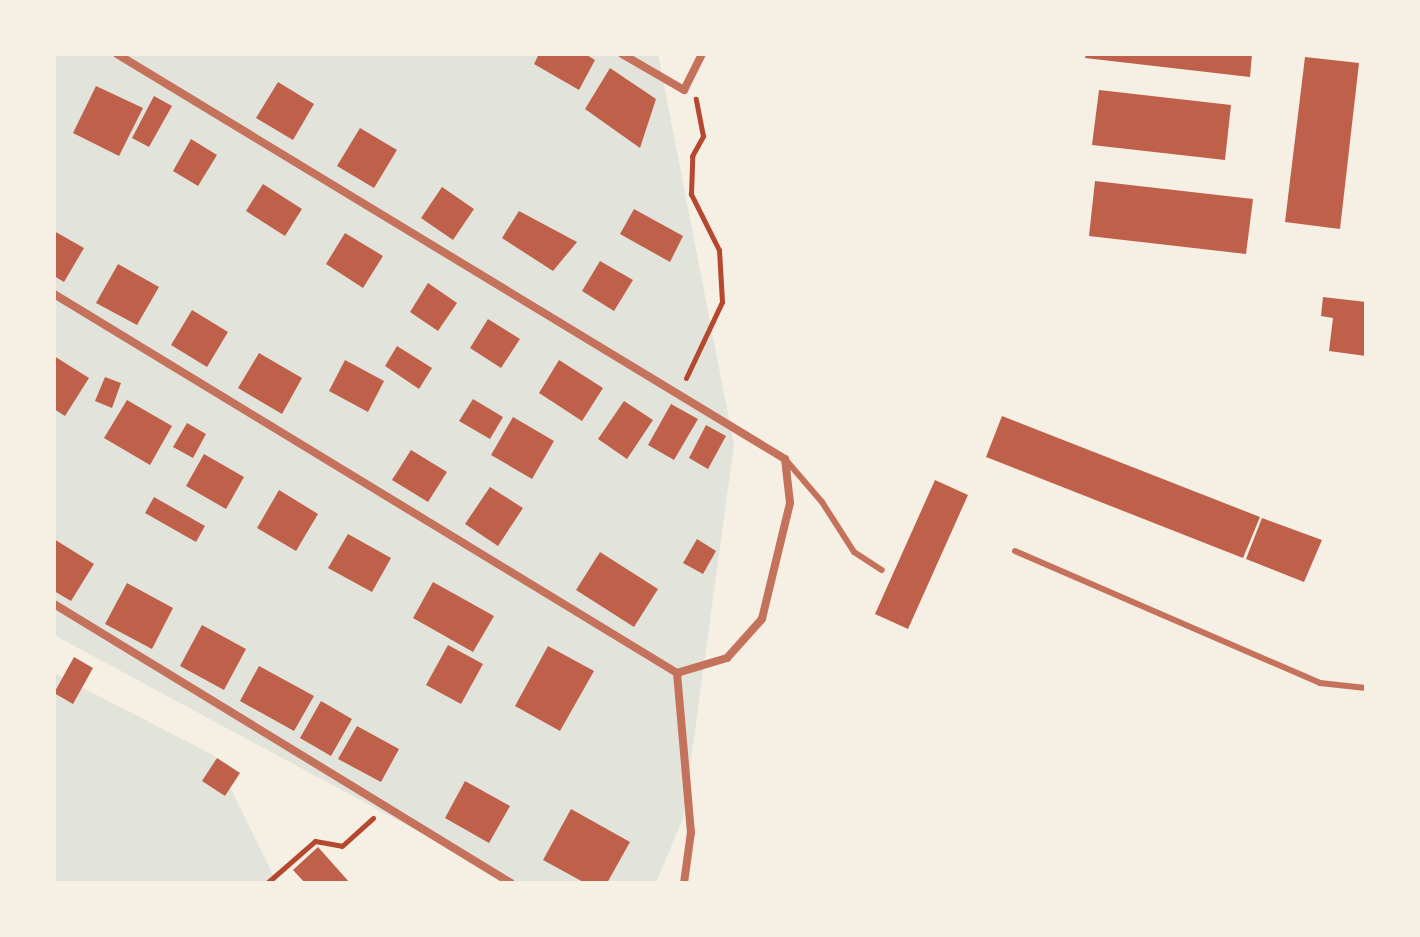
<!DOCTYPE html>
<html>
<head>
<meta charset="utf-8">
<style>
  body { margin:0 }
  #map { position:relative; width:1420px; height:937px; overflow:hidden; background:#f6efe4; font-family:Raleway,sans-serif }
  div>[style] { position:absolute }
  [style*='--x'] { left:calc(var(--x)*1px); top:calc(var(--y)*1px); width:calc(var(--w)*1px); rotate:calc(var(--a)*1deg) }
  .green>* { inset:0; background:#e2e4dc }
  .building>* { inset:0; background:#bf614a }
  .path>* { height:5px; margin:-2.5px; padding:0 2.5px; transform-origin:2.5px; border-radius:2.5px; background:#b5482f }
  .service>* { height:6px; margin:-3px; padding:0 3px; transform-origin:3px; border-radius:3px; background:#c5725c }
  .minor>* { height:8px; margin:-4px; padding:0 4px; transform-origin:4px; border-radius:4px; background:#c5725c }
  span { translate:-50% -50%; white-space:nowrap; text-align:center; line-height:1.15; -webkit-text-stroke:6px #f6efe4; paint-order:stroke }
  .frame { position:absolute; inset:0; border:56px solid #f6efe4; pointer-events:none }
</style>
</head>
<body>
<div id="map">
  <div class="green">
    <i style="clip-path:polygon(54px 54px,658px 54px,734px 445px,683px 818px,656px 883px,514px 883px,54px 635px)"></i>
    <i style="clip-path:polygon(54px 673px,215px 756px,277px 883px,54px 883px)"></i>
  </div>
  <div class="building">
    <i style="clip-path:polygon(539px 54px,585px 54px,595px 60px,579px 90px,534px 64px)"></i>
    <i style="clip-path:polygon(1086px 54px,1252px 54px,1250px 77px,1085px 58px)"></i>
    <i style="clip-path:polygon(1305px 57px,1359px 63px,1340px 229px,1285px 222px)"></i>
    <i style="clip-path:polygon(610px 68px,656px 99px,640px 148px,585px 109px)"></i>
    <i style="clip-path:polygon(278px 82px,314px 104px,293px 140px,256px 118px)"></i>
    <i style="clip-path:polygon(96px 86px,143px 108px,119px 156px,73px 133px)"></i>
    <i style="clip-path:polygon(1099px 90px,1231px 105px,1225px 160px,1092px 145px)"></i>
    <i style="clip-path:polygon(154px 96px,172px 106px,149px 147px,132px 138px)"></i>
    <i style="clip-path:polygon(360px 128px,397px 150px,374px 188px,337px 166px)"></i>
    <i style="clip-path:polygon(191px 139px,217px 155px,198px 186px,173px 171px)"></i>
    <i style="clip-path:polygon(1095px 181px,1253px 199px,1246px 254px,1089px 236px)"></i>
    <i style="clip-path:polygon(263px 184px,302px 209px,285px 236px,246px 211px)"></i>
    <i style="clip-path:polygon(442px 187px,474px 209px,453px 240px,421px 218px)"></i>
    <i style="clip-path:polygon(634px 209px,683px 236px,670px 262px,620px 234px)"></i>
    <i style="clip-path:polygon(519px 211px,577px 242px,553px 271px,502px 238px)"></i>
    <i style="clip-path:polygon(54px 231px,84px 248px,64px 282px,54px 276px)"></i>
    <i style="clip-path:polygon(345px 233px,383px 256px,363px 288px,326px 264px)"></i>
    <i style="clip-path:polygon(600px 261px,633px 280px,614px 311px,582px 291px)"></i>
    <i style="clip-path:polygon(118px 264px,159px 287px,137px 325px,96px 303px)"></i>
    <i style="clip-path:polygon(428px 283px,457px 303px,438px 331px,410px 312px)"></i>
    <i style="clip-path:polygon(1323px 297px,1366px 302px,1366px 356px,1329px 351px,1333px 318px,1321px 316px)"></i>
    <i style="clip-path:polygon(192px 310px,228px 332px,207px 367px,171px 345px)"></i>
    <i style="clip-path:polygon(488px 319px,520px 339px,501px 368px,470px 348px)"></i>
    <i style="clip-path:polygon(397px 346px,432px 368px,419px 389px,385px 366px)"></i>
    <i style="clip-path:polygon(259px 353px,302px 378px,282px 414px,238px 388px)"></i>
    <i style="clip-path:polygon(54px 356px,89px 378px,65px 416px,54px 409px)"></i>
    <i style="clip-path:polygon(345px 360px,384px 381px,368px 412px,329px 391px)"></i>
    <i style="clip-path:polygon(559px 360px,603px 388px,582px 421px,539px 393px)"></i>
    <i style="clip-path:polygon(105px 377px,121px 383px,112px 408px,95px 401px)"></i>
    <i style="clip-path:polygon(473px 399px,503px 417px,490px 439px,459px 421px)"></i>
    <i style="clip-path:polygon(127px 400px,172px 426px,150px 465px,104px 438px)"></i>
    <i style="clip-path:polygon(624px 401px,653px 420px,627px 459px,598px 439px)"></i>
    <i style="clip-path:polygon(671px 404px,698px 419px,674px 460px,648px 445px)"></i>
    <i style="clip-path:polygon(1002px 416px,1260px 517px,1243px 558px,986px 457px)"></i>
    <i style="clip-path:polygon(513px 417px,554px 441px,532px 479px,491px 455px)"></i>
    <i style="clip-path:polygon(187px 423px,206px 434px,193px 458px,173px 447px)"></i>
    <i style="clip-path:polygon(706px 425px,726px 436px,708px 469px,689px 458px)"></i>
    <i style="clip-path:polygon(411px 450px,447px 472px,428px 502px,392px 480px)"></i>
    <i style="clip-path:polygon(204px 454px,244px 477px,226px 509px,186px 486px)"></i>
    <i style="clip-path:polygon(935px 480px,968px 495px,908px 629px,875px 614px)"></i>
    <i style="clip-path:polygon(490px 487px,523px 508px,498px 546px,465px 524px)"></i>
    <i style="clip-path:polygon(279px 490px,318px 514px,296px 551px,257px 528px)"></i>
    <i style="clip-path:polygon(154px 497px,205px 526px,196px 542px,145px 513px)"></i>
    <i style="clip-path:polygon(1262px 518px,1322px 540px,1304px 582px,1246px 559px)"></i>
    <i style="clip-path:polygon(348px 534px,391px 558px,372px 592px,328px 568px)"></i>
    <i style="clip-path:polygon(54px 539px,94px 564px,71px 601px,54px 591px)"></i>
    <i style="clip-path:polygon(697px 539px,716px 551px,703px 574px,683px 563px)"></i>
    <i style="clip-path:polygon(600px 552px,658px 589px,634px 627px,576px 590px)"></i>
    <i style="clip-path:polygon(433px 582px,494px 616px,473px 652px,413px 618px)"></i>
    <i style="clip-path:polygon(127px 583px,173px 608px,152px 649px,105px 624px)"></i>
    <i style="clip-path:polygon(202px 625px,246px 649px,224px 690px,180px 666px)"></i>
    <i style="clip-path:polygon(448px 645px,483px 664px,461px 704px,426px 685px)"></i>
    <i style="clip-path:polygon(548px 646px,594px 671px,560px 731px,515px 706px)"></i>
    <i style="clip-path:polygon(74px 657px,93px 668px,73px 704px,54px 693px)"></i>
    <i style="clip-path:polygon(259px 666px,314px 696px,294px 731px,240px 701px)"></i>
    <i style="clip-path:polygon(321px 701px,352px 719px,331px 756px,300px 738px)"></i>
    <i style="clip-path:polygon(357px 726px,399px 749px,381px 782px,338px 759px)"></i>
    <i style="clip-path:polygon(217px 758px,240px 773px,225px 796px,202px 781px)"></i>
    <i style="clip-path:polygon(465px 781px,510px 806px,489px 843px,445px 818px)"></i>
    <i style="clip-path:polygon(571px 809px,630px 842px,607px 883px,585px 883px,543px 860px)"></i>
    <i style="clip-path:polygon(318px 847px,350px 883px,305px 883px,293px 870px)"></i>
  </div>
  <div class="path">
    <i style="--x:686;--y:378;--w:84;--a:-64.7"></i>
    <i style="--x:722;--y:302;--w:52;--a:-93.3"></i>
    <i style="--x:719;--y:250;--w:63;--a:-116.6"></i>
    <i style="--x:691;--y:194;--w:38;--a:-88"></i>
    <i style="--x:692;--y:156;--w:23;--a:-61"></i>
    <i style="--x:703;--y:136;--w:38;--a:-101"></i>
    <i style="--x:267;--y:883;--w:64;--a:-41.2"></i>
    <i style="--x:315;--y:841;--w:27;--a:10"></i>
    <i style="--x:342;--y:846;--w:42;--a:-42.1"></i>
  </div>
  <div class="service">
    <i style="--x:785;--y:459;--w:57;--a:49.3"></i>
    <i style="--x:822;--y:502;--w:59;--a:57.4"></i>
    <i style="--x:854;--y:552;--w:33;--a:33"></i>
    <i style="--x:1015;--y:551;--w:332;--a:23.4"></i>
    <i style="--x:1320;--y:683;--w:46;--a:6.2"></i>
  </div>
  <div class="minor">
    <i style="--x:117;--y:54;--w:781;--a:31.23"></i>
    <i style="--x:785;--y:459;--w:44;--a:83.5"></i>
    <i style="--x:790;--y:503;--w:119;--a:103.6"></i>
    <i style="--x:762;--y:619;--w:52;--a:131.9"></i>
    <i style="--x:727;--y:658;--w:52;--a:163.3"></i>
    <i style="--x:677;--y:673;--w:160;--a:85"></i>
    <i style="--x:691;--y:832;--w:51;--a:97.8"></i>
    <i style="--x:622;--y:54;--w:72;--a:30.1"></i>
    <i style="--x:684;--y:90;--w:40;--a:-63.4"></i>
    <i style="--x:54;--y:294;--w:729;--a:31.31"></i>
    <i style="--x:54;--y:604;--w:535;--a:31.4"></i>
  </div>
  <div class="frame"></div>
</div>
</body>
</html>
